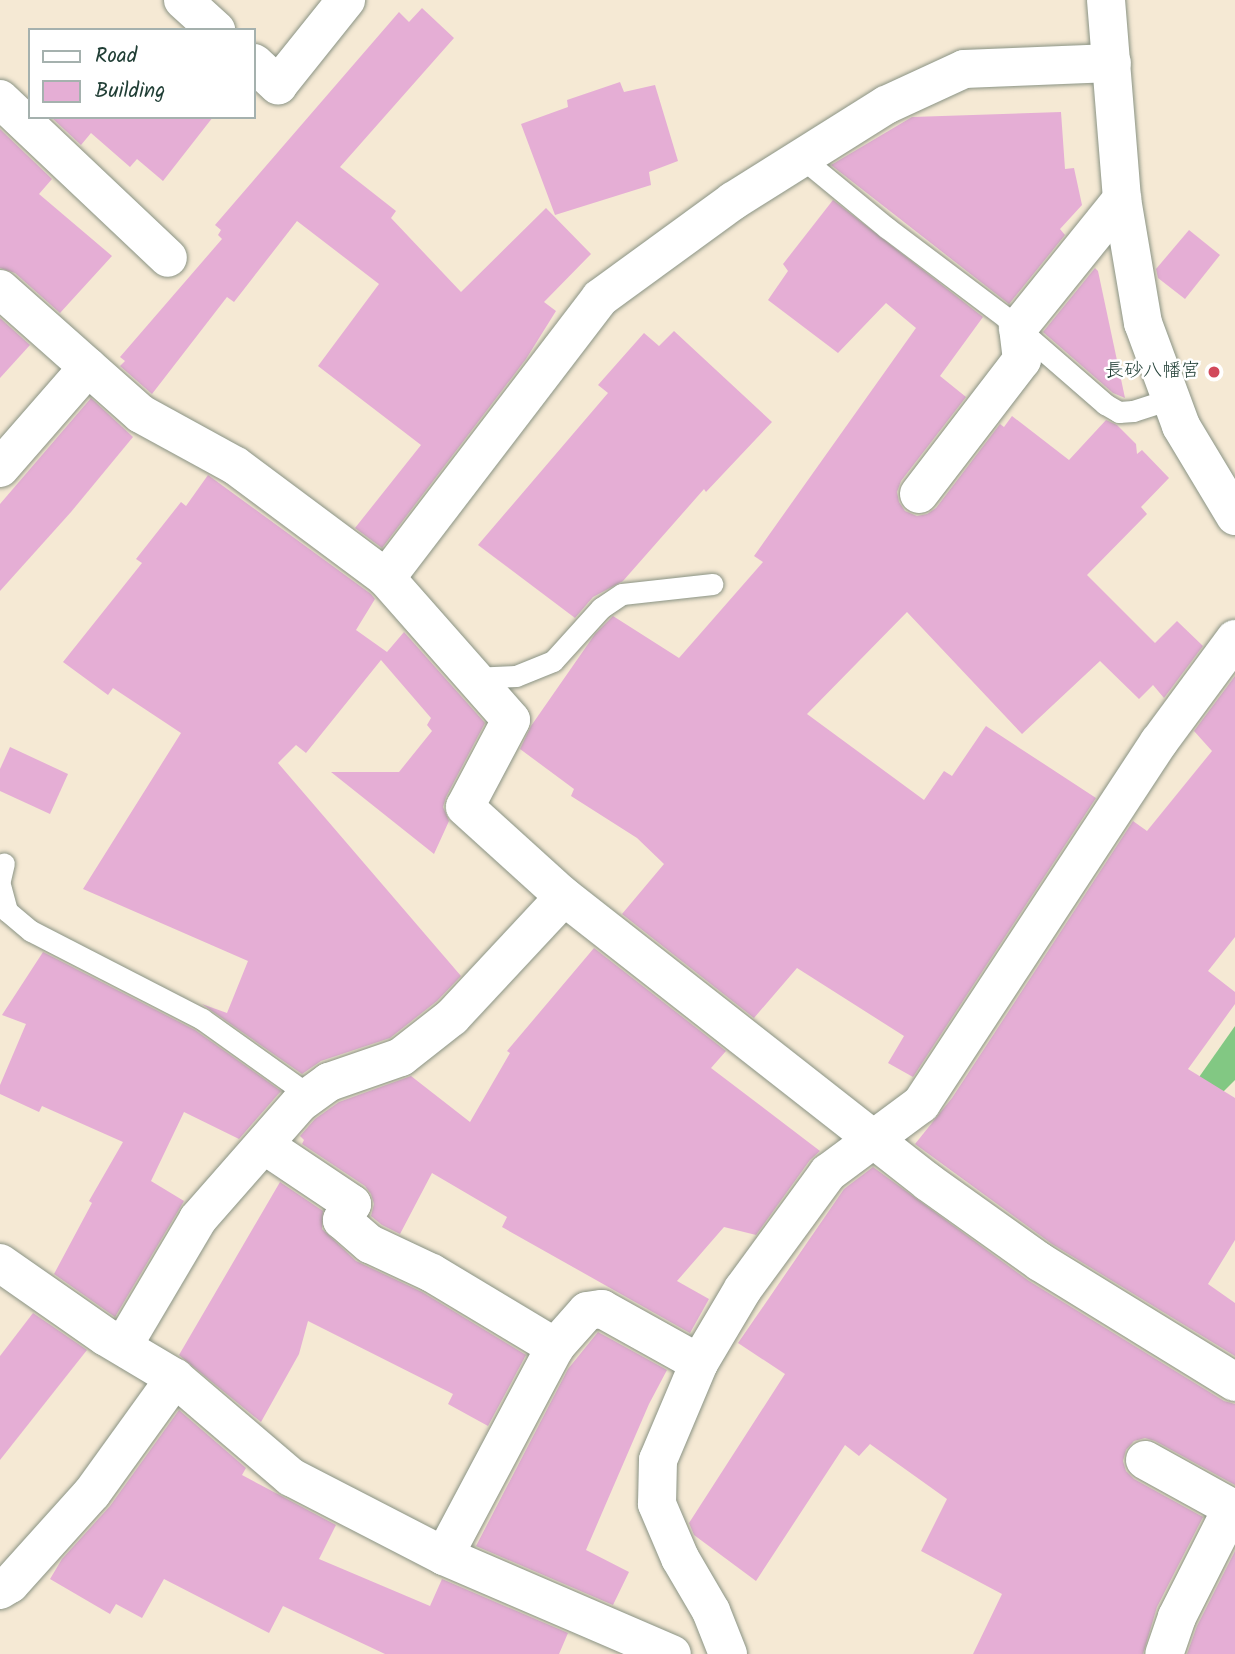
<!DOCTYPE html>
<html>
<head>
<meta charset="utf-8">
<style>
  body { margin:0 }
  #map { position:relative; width:1235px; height:1654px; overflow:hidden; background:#f5e9d4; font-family:Kalam,"Klee One",sans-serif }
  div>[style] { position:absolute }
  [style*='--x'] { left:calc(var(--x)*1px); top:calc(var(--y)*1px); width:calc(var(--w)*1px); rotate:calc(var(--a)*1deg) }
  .green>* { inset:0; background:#82c883 }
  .building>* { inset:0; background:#e5aed5 }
  .roads { filter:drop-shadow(0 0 2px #8a9384) drop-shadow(0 0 2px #8a9384) }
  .service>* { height:21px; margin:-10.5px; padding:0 10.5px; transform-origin:10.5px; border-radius:10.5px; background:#fff }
  .minor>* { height:38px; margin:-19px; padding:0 19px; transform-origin:19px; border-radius:19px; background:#fff }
  .dots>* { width:19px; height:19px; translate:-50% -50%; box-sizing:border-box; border:4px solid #fff; border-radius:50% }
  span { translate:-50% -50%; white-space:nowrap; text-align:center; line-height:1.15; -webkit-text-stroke:5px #fff; paint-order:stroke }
  .poi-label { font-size:19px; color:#1f3d34 }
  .right { translate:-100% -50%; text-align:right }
  .legend { position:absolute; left:28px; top:28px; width:228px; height:91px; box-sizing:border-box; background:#fff; border:2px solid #a5b1ae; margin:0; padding:9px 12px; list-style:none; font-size:21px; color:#1f3d34 }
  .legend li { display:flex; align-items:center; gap:14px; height:35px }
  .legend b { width:35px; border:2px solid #a5b1ae }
</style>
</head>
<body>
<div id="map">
  <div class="green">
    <i style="clip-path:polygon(1235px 1026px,1235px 1080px,1219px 1096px,1197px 1080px)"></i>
  </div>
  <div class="building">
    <i style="clip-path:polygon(422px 8px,454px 38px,340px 167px,396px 211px,391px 218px,461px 292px,546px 208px,591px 254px,544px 302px,556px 311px,526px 359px,382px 548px,355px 528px,421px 445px,318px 366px,379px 284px,297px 221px,234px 302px,227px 297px,152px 394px,120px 366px,125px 361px,120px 357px,222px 239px,218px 235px,221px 230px,215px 225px,399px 12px,409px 22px)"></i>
    <i style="clip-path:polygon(620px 82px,624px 92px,655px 85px,678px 161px,649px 172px,651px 185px,555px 215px,521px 124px,568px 107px,567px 100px)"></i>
    <i style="clip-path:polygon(1061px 112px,1065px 169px,1074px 168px,1082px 205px,1060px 229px,1065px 235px,1009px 304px,831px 165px,912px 117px)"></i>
    <i style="clip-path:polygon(51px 117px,213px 117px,163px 181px,137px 159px,130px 167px,91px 133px,81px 145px)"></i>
    <i style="clip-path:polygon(0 129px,52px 179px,39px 194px,112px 256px,60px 313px,15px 273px,0 268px)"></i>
    <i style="clip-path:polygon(833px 200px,983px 317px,940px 376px,966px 397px,901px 481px,897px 492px,899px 502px,905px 511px,917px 516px,927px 514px,936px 508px,1000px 424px,1004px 427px,1012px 416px,1069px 460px,1106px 420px,1117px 425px,1136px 444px,1137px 454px,1142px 450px,1169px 478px,1141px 507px,1147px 514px,1087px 575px,1155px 643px,1177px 621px,1203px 646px,1164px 698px,1153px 685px,1139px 699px,1100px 661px,1022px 734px,907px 612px,807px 714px,924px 800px,944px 771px,952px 776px,986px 726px,1096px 798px,913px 1077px,888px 1063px,904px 1036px,797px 968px,754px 1018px,622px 914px,664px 864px,637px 838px,571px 796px,574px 789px,520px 749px,531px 726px,595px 634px,613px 616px,679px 658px,763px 562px,754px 556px,916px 328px,886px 303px,838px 353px,768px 300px,788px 271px,783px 264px)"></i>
    <i style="clip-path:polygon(1189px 230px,1220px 255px,1185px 299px,1158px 278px,1156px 269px)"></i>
    <i style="clip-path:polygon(1095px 268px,1098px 271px,1125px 398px,1113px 393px,1043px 332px)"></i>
    <i style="clip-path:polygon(0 318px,30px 345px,0 378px)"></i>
    <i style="clip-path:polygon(674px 331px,772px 422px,706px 492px,704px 489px,623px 581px,593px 597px,575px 618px,478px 545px,608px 393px,598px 385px,644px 333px,659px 346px)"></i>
    <i style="clip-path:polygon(91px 398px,133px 437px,71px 512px,0 591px,0 504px)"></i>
    <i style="clip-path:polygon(208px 475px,371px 594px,375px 599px,356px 630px,387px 652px,404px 632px,485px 723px,446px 797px,443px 807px,449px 821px,434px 854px,331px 772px,399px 772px,432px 731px,427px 725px,431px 718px,381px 660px,306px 753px,296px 745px,278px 763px,461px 976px,437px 1001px,390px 1038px,321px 1061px,302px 1074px,202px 1004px,227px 1013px,248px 961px,83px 889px,181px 733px,113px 688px,108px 695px,63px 662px,142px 563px,136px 559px,181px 502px,186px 506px)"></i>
    <i style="clip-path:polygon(1235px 676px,1235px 937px,1208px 971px,1235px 992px,1235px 1004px,1188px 1069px,1235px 1098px,1235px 1240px,1208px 1284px,1235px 1303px,1235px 1356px,1052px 1244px,915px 1144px,952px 1098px,1133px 821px,1147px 831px,1212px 751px,1194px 731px)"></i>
    <i style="clip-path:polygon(10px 747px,68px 774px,50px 814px,0 791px,0 769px)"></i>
    <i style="clip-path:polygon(594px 948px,726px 1051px,711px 1068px,820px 1151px,810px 1160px,756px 1235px,724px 1227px,677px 1281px,709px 1299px,690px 1333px,502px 1227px,507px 1217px,432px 1173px,400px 1234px,382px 1225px,371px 1216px,374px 1204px,371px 1194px,365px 1186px,302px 1144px,304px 1140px,300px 1136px,315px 1119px,339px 1102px,411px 1076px,470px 1122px,510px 1053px,507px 1051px)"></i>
    <i style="clip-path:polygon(43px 952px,195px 1030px,281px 1091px,239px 1139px,184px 1112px,151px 1181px,184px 1201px,115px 1317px,54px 1274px,92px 1203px,89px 1201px,123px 1142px,42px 1106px,39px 1112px,0 1094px,0 1085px,26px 1024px,2px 1015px)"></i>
    <i style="clip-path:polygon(873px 1167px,1029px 1281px,1224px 1401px,1235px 1404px,1235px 1485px,1155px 1441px,1145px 1438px,1134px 1441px,1126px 1450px,1123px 1461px,1126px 1471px,1134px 1479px,1203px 1517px,1157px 1607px,1143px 1654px,973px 1654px,1002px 1594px,921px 1551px,947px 1499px,870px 1444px,859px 1456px,845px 1445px,756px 1581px,694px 1535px,689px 1523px,785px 1374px,738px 1343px,844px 1189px)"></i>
    <i style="clip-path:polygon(280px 1182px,323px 1211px,322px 1229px,356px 1261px,422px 1292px,526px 1355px,488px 1426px,448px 1404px,453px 1394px,308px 1321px,299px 1354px,261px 1422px,179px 1355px)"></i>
    <i style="clip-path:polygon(33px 1313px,87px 1350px,0 1460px,0 1356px)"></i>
    <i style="clip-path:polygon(598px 1332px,667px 1370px,649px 1404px,586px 1550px,629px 1572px,613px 1605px,476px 1546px,568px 1369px)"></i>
    <i style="clip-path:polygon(179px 1410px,246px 1468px,242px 1475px,336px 1525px,319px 1559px,430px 1606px,442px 1579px,568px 1633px,559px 1654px,385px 1654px,283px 1606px,269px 1633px,164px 1579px,142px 1618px,116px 1604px,110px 1614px,50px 1579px,62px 1559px,110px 1506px)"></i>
    <i style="clip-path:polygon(1235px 1551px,1235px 1654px,1187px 1654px,1197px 1626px)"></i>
  </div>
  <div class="roads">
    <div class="service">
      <i style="--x:802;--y:158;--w:110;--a:39.5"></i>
      <i style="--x:887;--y:228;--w:148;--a:37"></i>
      <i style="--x:1005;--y:317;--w:133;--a:41"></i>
      <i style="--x:1105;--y:404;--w:16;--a:30"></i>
      <i style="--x:1119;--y:412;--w:14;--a:-4"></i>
      <i style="--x:1133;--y:411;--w:40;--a:-18"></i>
      <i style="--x:472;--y:678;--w:44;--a:-2.6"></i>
      <i style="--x:516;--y:676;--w:40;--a:-22"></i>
      <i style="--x:553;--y:661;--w:72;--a:-47.8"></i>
      <i style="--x:601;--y:608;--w:25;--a:-34"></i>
      <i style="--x:622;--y:594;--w:91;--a:-6.3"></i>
      <i style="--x:0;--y:880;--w:17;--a:-77"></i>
      <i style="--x:0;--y:885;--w:27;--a:75"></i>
      <i style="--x:7;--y:911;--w:31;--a:40"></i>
      <i style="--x:31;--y:931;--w:192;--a:27.2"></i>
      <i style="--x:202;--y:1019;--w:133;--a:35.5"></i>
    </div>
    <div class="minor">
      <i style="--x:183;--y:0;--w:45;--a:42.3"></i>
      <i style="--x:1106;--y:0;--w:200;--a:85.4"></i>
      <i style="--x:1122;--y:199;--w:126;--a:80.4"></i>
      <i style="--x:1143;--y:323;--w:110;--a:69.7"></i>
      <i style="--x:1181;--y:426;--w:105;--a:59"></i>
      <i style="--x:254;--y:63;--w:33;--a:43"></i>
      <i style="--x:278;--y:85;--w:109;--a:-51.3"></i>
      <i style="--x:0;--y:99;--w:231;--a:43.4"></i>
      <i style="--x:0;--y:289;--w:188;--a:41.6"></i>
      <i style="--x:141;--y:414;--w:108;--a:28.7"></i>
      <i style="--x:236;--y:466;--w:187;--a:36.7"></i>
      <i style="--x:386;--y:578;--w:189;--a:48.6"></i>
      <i style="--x:511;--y:720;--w:98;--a:117.9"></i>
      <i style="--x:465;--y:807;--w:131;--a:42.2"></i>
      <i style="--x:562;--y:895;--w:465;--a:38.1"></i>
      <i style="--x:928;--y:1182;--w:138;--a:35.5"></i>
      <i style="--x:1040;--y:1262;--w:229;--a:31.6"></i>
      <i style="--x:0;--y:468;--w:134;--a:-48.9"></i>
      <i style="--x:919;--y:494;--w:169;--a:-52.5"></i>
      <i style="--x:1022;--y:360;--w:32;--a:-97"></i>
      <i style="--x:1018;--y:328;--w:166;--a:-51.1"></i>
      <i style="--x:386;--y:578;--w:352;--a:-52.6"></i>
      <i style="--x:600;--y:298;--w:165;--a:-36.1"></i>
      <i style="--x:733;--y:201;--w:181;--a:-32.1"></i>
      <i style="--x:886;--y:105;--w:86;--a:-24.8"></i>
      <i style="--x:964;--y:69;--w:148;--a:-2.3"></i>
      <i style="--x:264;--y:1145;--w:106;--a:33.8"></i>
      <i style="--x:352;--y:1204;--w:19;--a:122"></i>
      <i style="--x:342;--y:1220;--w:37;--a:41"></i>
      <i style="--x:370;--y:1244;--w:68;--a:25.1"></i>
      <i style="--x:432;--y:1273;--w:144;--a:31"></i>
      <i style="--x:0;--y:1263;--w:129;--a:34.9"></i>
      <i style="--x:106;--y:1337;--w:80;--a:30.7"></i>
      <i style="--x:175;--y:1378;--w:153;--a:40.5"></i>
      <i style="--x:291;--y:1477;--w:172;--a:27.3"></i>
      <i style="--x:444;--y:1556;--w:248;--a:23.3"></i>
      <i style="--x:123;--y:1346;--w:147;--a:-59.4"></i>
      <i style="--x:198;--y:1219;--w:154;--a:-48.7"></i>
      <i style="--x:300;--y:1103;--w:36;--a:-36"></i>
      <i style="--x:329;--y:1082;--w:76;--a:-19.1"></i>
      <i style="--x:401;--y:1057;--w:65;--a:-38.1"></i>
      <i style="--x:452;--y:1017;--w:164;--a:-47"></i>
      <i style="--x:1145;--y:1460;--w:99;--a:28.9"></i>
      <i style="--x:1232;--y:1508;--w:122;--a:116.8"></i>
      <i style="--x:1177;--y:1617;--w:39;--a:109"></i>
      <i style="--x:444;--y:1556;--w:237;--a:-62"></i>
      <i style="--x:555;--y:1347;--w:48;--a:-48.4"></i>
      <i style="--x:587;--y:1311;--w:15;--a:-8"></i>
      <i style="--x:602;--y:1309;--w:111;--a:29.1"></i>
      <i style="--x:0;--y:1590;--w:12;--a:-31"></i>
      <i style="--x:10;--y:1584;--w:122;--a:-48"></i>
      <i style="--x:92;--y:1493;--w:142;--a:-54.2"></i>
      <i style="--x:728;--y:1654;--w:46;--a:-111.6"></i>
      <i style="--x:711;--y:1611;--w:61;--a:-120.3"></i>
      <i style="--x:680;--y:1558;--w:59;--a:-113.1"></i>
      <i style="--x:657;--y:1504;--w:44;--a:-88.7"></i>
      <i style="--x:658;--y:1460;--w:105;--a:-67.1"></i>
      <i style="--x:699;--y:1363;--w:86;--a:-59.3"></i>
      <i style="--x:743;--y:1289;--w:144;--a:-53.8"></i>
      <i style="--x:828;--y:1173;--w:116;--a:-36.6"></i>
      <i style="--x:921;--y:1104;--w:433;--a:-56.7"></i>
      <i style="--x:1159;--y:742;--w:128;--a:-53.6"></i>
    </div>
  </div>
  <div class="dots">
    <i style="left:1214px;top:372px;background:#d1495b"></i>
  </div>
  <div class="poi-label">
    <span class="right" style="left:1200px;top:372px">長砂八幡宮</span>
  </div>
  <ul class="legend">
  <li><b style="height:9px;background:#fff"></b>Road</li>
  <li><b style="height:19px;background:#e5aed5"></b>Building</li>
  </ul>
</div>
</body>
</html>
